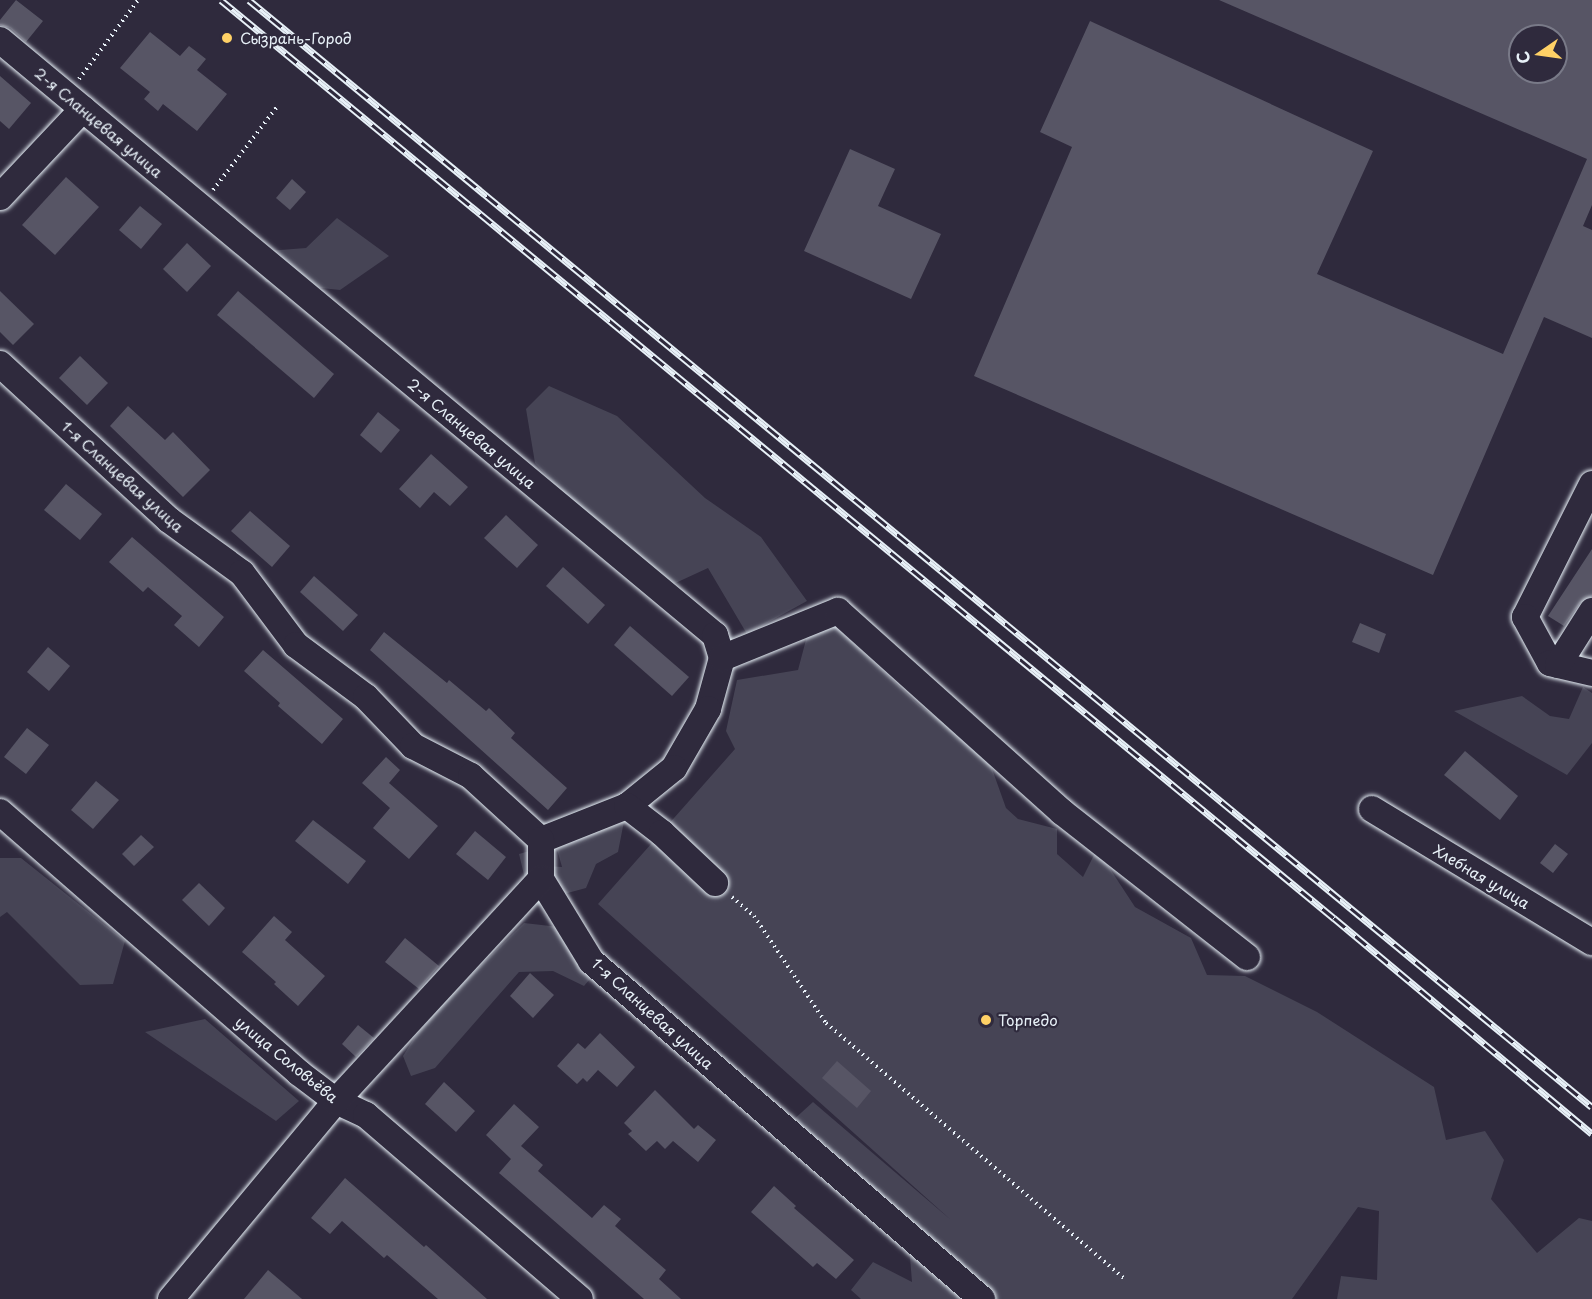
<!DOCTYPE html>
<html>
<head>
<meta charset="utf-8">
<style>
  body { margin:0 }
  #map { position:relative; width:1592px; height:1299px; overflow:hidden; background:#2f2a3d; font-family:"Playpen Sans",sans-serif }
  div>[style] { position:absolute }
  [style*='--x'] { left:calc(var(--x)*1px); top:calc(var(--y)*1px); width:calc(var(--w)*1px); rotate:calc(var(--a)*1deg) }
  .green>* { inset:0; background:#464455 }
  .building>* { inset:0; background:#575565 }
  .path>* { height:4px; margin-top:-2px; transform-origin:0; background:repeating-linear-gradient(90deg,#e8f1f8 0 1.5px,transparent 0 6px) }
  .roads { filter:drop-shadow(0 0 2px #e8f1f8) drop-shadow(0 0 2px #e8f1f8) }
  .minor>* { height:26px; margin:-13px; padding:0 13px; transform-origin:13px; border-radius:13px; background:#2f2a3d }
  .rail>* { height:7px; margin-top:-3.5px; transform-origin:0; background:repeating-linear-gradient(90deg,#2f2a3d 0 14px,#e8f1f8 0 28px); box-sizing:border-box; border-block:2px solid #e8f1f8 }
  .dots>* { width:16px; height:16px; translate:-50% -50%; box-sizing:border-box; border:3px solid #2f2a3d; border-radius:50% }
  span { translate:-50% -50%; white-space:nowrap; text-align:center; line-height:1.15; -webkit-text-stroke:4.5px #2f2a3d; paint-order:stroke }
  .poi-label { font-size:15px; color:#e8f1f8 }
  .left { translate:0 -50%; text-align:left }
  .street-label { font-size:15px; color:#e8f1f8 }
  .north { position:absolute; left:1508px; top:24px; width:60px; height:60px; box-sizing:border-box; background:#2f2a3d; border:2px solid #797a88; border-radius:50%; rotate:257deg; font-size:16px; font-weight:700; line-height:24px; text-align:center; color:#e8f1f8 }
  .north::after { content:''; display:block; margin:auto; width:21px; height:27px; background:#ffd166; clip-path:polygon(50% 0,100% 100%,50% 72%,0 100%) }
</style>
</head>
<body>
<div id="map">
  <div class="green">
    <i style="clip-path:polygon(337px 218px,389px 256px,340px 290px,266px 282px,241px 253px,306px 248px)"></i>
    <i style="clip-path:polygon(549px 386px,617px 416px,705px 498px,761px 537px,807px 601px,747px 634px,708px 568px,669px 586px,593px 526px,535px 463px,526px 409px)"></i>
    <i style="clip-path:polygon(835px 626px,920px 706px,986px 752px,1006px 808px,1018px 819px,1057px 829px,1057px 854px,1083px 877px,1097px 849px,1135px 907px,1191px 938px,1207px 975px,1245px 976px,1317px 1012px,1434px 1087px,1446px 1140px,1485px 1131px,1504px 1160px,1491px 1199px,1537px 1253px,1579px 1218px,1592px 1221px,1592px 1299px,1337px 1299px,1341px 1276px,1377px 1280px,1379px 1211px,1358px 1207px,1292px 1299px,861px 1299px,851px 1290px,873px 1262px,912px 1282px,908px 1232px,824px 1143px,798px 1147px,791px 1122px,813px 1102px,951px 1220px,598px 904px,735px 749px,726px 731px,737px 680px,798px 670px,807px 636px)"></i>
    <i style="clip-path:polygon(1583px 687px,1592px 693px,1592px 743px,1567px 775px,1454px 711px,1522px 696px,1550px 716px,1569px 719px)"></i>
    <i style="clip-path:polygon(627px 806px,618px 852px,596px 864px,586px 888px,538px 901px,527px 887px,519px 854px,533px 850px,546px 866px,562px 867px,555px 842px)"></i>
    <i style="clip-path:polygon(0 858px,21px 858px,125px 941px,113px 984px,80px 985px,7px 912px,0 917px)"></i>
    <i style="clip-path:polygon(575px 917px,587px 930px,567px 949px,596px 972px,584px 986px,553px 971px,519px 972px,435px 1068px,411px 1076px,403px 1056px,415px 1037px,444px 1002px,524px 923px,559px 927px)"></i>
    <i style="clip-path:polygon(205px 1019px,299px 1101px,276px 1121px,145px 1032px)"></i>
  </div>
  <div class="building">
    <i style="clip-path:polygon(16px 0,43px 21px,26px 42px,10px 28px,0 25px,0 20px)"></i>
    <i style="clip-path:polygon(evenodd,1219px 0,1592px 0,1592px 205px,1583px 226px,1592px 230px,1592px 338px,1544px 317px,1433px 575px,974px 376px,1072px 147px,1040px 132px,1090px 21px,1373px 151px,1317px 274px,1503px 354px,1587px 159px,1219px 0,1520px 36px,1556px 36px,1556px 72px,1520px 72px,1520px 36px)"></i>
    <i style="clip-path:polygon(150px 32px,180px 56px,189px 46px,197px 52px,206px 59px,197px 70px,227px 94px,197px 131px,163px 104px,158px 111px,144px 99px,150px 92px,120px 68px)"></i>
    <i style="clip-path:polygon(0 76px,31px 103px,9px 129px,0 121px)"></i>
    <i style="clip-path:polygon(850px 149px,895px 169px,878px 206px,941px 234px,911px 299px,804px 251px)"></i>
    <i style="clip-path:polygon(66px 177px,99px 207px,55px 255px,22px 225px)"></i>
    <i style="clip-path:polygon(292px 179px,306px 192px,290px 210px,276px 198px)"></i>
    <i style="clip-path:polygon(140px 206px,162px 224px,141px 249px,119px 230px)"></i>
    <i style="clip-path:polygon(187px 243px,211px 266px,187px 292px,163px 269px)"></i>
    <i style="clip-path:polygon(0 291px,34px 324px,13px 345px,0 332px)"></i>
    <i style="clip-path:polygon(238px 291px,334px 374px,314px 398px,217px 315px)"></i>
    <i style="clip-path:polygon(80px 356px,108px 383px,87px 405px,59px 378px)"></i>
    <i style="clip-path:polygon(128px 406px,165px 440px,173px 432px,210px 470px,183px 497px,110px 426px)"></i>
    <i style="clip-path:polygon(378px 412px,400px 430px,381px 453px,360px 435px)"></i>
    <i style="clip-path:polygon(431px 454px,468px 487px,450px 506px,434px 492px,420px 508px,399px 489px)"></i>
    <i style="clip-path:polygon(66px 484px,102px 514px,80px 540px,44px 510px)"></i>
    <i style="clip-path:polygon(250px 511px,290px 546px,272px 567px,231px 531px)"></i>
    <i style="clip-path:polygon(506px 515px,538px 545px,517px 568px,484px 538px)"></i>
    <i style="clip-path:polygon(132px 537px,224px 617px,199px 647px,174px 625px,182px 616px,148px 587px,143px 592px,109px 562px)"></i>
    <i style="clip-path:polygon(1592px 549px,1592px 596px,1580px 603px,1564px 626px,1548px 616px)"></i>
    <i style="clip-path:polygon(563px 567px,605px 605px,588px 624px,546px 586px)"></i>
    <i style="clip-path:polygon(314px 576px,358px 615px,343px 631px,300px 592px)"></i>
    <i style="clip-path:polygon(1360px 623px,1386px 634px,1379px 653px,1352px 642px)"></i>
    <i style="clip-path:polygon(630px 626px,689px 677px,672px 696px,614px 645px)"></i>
    <i style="clip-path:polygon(384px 632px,447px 683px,449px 680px,486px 711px,489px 708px,515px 733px,511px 738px,567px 788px,548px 810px,370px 650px)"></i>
    <i style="clip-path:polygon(48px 647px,70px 666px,49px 691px,27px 672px)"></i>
    <i style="clip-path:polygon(263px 650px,343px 719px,322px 744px,278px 706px,280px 703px,244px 671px)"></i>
    <i style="clip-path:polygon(27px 728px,49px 745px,26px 774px,4px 757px)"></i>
    <i style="clip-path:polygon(1465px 751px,1518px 796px,1500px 820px,1444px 775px)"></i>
    <i style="clip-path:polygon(386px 757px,400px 770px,389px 783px,438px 826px,409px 859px,373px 828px,390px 808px,362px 783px)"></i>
    <i style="clip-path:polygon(96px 781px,119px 800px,93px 829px,71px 810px)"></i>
    <i style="clip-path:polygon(313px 820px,366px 861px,348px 884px,295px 841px)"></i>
    <i style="clip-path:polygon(475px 831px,506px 857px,488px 880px,456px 854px)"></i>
    <i style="clip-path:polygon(141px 835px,154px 847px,134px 866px,122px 854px)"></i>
    <i style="clip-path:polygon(1555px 844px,1568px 854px,1553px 873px,1540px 863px)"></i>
    <i style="clip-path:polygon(199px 883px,225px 908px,209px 926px,182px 900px)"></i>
    <i style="clip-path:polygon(274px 916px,292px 932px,285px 940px,325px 976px,298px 1006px,274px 984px,276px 982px,242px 952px)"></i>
    <i style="clip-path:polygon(405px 938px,439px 966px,419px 989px,385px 962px)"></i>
    <i style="clip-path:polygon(530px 973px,554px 995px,533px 1018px,510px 996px)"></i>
    <i style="clip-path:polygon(358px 1025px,374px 1038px,356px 1057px,342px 1044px)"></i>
    <i style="clip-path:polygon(600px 1033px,635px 1067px,617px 1087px,598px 1070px,587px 1082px,583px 1078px,577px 1084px,557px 1066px,578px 1043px,585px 1049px)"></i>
    <i style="clip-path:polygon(837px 1061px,871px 1091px,857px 1108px,822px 1078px)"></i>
    <i style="clip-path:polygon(444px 1082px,475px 1111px,456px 1132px,425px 1104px)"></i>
    <i style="clip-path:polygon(655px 1090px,694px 1129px,698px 1125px,716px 1140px,698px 1162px,673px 1141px,665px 1149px,657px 1141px,646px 1151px,628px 1134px,632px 1131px,624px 1123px)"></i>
    <i style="clip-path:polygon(514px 1104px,539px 1127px,521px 1146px,543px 1165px,538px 1171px,592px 1218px,604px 1205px,621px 1219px,615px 1226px,666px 1270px,659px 1279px,681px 1299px,644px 1299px,499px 1173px,511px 1159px,486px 1135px)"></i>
    <i style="clip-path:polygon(345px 1178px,424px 1247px,426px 1245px,487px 1299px,438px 1299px,387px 1255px,384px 1258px,342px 1221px,330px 1234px,311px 1218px)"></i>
    <i style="clip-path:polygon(774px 1186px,796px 1206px,794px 1208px,854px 1260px,836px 1279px,817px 1263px,813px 1267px,751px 1212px)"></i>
    <i style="clip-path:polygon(268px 1270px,302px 1299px,244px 1299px)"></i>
  </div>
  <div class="path">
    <i style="--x:79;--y:79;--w:99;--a:-53.2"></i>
    <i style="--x:213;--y:190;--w:105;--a:-52.4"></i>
    <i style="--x:732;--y:897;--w:29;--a:41"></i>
    <i style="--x:754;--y:916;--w:129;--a:56.1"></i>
    <i style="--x:826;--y:1023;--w:392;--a:40.6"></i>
  </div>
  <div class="roads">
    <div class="minor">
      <i style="--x:0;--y:40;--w:930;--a:39.77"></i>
      <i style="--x:715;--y:635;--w:24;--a:73"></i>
      <i style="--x:722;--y:658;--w:53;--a:105.4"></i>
      <i style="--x:708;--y:709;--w:68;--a:120"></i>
      <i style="--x:674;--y:768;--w:60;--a:141"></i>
      <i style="--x:627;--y:806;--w:92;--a:158.4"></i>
      <i style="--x:0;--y:197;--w:121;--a:-46.7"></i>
      <i style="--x:0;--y:364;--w:230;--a:42.7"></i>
      <i style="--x:169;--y:520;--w:90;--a:36"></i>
      <i style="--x:242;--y:573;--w:90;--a:53.1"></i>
      <i style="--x:296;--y:645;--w:87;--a:36.6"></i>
      <i style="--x:366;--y:697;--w:68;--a:46.2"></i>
      <i style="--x:413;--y:746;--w:65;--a:27.3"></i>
      <i style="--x:471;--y:776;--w:95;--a:42.4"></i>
      <i style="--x:541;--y:840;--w:39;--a:90"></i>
      <i style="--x:541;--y:879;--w:96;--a:58.6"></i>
      <i style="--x:591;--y:961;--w:517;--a:40.84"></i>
      <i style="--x:1592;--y:484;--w:149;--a:116.7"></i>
      <i style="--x:1525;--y:617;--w:52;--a:61.5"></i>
      <i style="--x:1550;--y:663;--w:43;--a:13.4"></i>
      <i style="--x:722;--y:658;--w:125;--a:-22.1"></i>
      <i style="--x:838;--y:611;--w:301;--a:41.9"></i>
      <i style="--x:1062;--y:812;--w:235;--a:38.1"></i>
      <i style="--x:1558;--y:665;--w:64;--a:-57.8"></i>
      <i style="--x:627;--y:806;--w:44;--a:37.6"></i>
      <i style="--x:662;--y:833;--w:73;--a:43.3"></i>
      <i style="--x:1372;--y:809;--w:257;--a:31.2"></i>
      <i style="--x:0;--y:812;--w:397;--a:41.1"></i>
      <i style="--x:299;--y:1073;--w:46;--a:37.1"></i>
      <i style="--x:336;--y:1101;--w:33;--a:25"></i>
      <i style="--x:366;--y:1115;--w:282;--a:40.7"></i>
      <i style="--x:171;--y:1299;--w:258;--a:-50.2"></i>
      <i style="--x:336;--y:1101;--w:302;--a:-47.3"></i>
    </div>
  </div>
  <div class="rail">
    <i style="--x:221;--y:0;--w:1443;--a:39.52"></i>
    <i style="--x:1334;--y:918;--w:336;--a:39.9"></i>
    <i style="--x:249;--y:0;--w:1740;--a:39.5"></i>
  </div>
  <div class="dots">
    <i style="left:227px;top:38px;background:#ffd166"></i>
    <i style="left:986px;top:1020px;background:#ffd166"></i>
  </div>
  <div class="poi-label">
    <span class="left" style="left:240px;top:38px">Сызрань-Город</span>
    <span class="left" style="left:998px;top:1020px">Торпедо</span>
  </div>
  <div class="street-label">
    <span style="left:99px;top:122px;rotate:40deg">2-я Сланцевая улица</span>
    <span style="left:472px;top:433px;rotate:40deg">2-я Сланцевая улица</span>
    <span style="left:123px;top:476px;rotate:42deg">1-я Сланцевая улица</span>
    <span style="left:1482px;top:876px;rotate:31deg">Хлебная улица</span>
    <span style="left:653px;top:1013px;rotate:42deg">1-я Сланцевая улица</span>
    <span style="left:287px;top:1059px;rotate:39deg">улица Соловьёва</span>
  </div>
  <div class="north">С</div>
</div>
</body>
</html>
